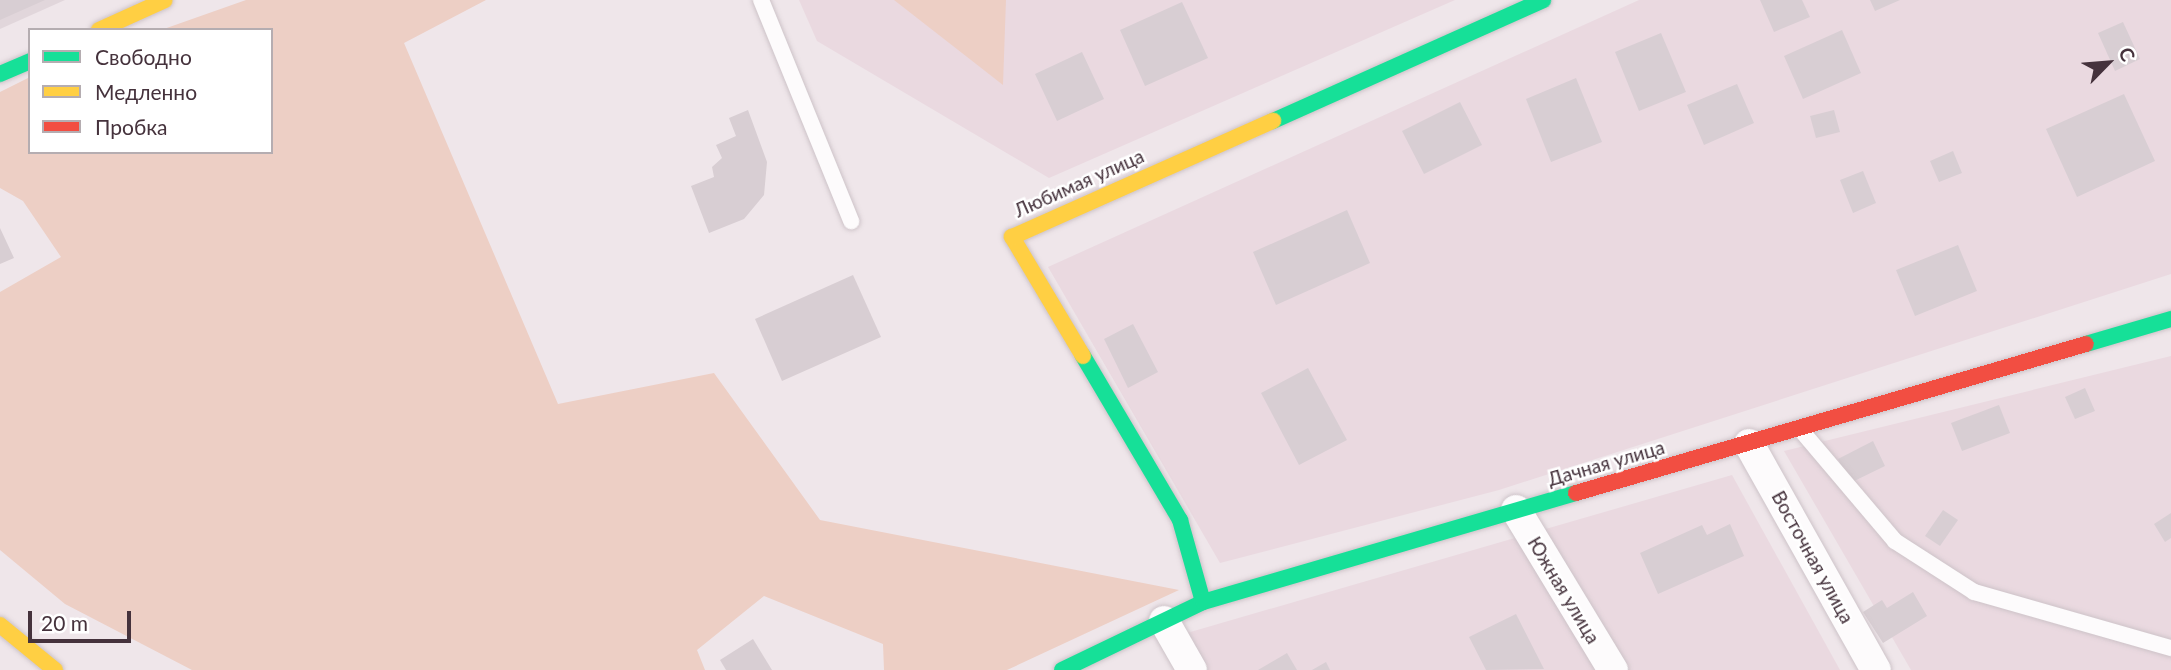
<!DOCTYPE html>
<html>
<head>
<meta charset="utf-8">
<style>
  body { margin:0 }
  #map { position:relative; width:2171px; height:670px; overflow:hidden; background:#efe6ea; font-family:Lato,sans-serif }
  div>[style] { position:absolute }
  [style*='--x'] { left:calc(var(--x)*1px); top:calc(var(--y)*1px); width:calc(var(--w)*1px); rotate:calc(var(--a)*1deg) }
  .residential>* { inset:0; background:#ead9e0 }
  .industrial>* { inset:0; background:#e1d6db }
  .green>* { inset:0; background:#edcfc5 }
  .building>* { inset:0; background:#d8ced3 }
  .roads { filter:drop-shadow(0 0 2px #cdc3c8) drop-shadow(0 0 2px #cdc3c8) }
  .lane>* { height:16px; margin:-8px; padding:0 8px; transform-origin:8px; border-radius:8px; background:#fdfbfc }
  .street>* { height:30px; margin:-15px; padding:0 15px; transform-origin:15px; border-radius:15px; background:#fdfbfc }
  .fast>* { height:16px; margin:-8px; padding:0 8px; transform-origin:8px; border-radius:8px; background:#16e098 }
  .slow>* { height:16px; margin:-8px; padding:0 8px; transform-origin:8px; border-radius:8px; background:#ffcf43 }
  .jam>* { height:16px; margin:-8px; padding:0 8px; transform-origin:8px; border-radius:8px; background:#f24e42 }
  span { translate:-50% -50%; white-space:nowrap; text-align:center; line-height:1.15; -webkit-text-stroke:5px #fff; paint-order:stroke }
  .street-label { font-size:19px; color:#45323c }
  .legend { position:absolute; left:28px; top:28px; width:245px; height:126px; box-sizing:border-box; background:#fff; border:2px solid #b5adb1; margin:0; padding:9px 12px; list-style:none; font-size:21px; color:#45323c }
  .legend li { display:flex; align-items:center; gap:14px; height:35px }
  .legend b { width:35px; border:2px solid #b5adb1 }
  .north { position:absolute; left:2073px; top:28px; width:70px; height:70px; -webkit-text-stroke:5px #fff; paint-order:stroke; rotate:65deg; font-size:19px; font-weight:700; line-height:28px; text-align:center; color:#45323c }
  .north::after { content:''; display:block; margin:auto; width:24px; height:32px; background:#45323c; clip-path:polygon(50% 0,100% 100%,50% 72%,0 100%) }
  .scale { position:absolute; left:28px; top:611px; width:103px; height:32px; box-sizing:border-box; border:4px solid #45323c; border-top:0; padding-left:9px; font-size:21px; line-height:24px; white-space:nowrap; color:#45323c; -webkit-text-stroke:5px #fff; paint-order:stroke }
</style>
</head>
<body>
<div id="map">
  <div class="residential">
    <i style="clip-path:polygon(799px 0,1455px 0,1049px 178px,817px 41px)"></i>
    <i style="clip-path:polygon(1639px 0,2171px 0,2171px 274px,1499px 490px,1220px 563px,1048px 267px)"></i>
    <i style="clip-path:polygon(2171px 356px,2171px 670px,1911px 670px,1784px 451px)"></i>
    <i style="clip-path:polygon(1732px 475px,1840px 670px,1208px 670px,1187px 633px)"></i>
  </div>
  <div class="industrial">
    <i style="clip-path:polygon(0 0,65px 0,0 29px)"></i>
  </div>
  <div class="green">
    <i style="clip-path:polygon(246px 0,486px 0,404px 43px,558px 404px,714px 373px,820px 520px,1179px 590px,1007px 670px,884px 670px,883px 644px,764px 596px,697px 650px,705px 670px,192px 670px,65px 604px,0 550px,0 292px,61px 257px,23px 201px,0 188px,0 92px,30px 77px,30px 152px,271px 152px,271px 30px,161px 30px)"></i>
    <i style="clip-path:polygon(894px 0,1006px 0,1003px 85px)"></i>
  </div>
  <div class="building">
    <i style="clip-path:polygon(0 0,45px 0,0 20px)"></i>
    <i style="clip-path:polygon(1760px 0,1802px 0,1810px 17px,1774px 32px)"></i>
    <i style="clip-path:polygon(1870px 0,1900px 0,1875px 11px)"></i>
    <i style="clip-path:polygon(1182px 2px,1208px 58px,1145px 86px,1120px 30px)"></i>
    <i style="clip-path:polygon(2123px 22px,2140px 59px,2115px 71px,2098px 33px)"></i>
    <i style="clip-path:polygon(1842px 30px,1861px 73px,1803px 99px,1784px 56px)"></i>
    <i style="clip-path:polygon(1661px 33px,1686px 92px,1639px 111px,1615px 52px)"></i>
    <i style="clip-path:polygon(1082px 52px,1104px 99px,1057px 121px,1035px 74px)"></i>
    <i style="clip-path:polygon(1576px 78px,1602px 142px,1551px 162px,1526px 99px)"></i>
    <i style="clip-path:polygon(1737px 84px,1754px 123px,1704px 145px,1687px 105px)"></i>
    <i style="clip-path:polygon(2124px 94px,2155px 161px,2077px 197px,2046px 129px)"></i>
    <i style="clip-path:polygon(1460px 102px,1482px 145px,1424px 174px,1402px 131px)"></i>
    <i style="clip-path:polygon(748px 110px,767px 162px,764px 195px,744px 219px,709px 233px,691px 186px,714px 177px,712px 167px,722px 158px,716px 145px,736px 136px,729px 118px)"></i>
    <i style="clip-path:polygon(1834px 110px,1840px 132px,1816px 138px,1810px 116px)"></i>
    <i style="clip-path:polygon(1953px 151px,1962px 173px,1939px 182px,1930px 161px)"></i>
    <i style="clip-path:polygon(1863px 171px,1876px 203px,1853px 213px,1840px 180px)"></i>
    <i style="clip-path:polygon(1347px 210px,1370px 263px,1276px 305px,1253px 252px)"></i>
    <i style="clip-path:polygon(0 228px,14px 258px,0 264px)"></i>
    <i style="clip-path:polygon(1958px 245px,1977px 291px,1915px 316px,1896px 270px)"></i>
    <i style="clip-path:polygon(853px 275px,881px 337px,782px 381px,755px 319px)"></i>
    <i style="clip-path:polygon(1133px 324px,1158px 372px,1128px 388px,1104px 339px)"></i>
    <i style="clip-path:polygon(1308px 368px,1347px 440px,1299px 465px,1261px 393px)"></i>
    <i style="clip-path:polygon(2085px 388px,2095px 411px,2075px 419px,2065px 397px)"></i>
    <i style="clip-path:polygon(1999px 405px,2010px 433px,1962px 451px,1951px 423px)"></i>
    <i style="clip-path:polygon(1873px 441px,1885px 466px,1850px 483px,1838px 459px)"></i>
    <i style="clip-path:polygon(1943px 510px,1958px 520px,1940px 546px,1925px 536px)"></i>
    <i style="clip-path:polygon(2171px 513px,2171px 538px,2165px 542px,2154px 524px)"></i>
    <i style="clip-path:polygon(1730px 524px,1744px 556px,1658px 594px,1640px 553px,1702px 525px,1707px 535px)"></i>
    <i style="clip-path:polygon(1913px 592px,1927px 616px,1883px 643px,1863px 612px,1882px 600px,1887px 608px)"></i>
    <i style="clip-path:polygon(1516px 614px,1544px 669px,1486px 670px,1469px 637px)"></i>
    <i style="clip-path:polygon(753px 639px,772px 670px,726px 670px,720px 660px)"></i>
    <i style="clip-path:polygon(1287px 653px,1297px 670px,1258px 670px)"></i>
    <i style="clip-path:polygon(1326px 662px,1330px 670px,1312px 670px)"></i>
  </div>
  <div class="roads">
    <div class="lane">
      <i style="--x:761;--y:0;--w:239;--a:67.8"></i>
      <i style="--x:1800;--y:429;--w:147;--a:49.7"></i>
      <i style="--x:1895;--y:541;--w:94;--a:32.8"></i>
      <i style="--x:1974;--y:592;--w:205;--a:15.9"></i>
    </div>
    <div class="street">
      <i style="--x:1749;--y:444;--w:259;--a:60.7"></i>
      <i style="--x:1516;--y:510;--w:187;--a:58.8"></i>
      <i style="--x:1164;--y:621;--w:56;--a:60.3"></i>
    </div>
    <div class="fast">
      <i style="--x:0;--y:74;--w:33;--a:-23"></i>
      <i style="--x:1273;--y:121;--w:296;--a:-24.1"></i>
      <i style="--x:2086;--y:344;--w:89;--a:-16.4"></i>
      <i style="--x:1083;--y:356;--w:191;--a:59.4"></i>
      <i style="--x:1180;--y:520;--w:85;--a:74.3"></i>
      <i style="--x:1062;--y:670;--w:157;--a:-25.7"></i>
      <i style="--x:1203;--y:602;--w:389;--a:-16.3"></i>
    </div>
    <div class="slow">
      <i style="--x:99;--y:30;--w:72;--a:-24.4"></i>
      <i style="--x:1083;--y:356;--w:139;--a:-120.8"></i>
      <i style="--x:1012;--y:237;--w:286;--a:-24"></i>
      <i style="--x:0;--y:625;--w:71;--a:39.3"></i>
    </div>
    <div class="jam">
      <i style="--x:1576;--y:493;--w:531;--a:-16.29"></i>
    </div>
  </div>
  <div class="street-label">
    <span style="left:1079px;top:183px;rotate:-24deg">Любимая улица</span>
    <span style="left:1606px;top:463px;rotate:-16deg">Дачная улица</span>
    <span style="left:1813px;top:557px;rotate:61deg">Восточная улица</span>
    <span style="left:1564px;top:590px;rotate:59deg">Южная улица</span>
  </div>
  <ul class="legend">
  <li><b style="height:9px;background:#16e098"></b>Свободно</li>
  <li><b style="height:9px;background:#ffcf43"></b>Медленно</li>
  <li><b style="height:9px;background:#f24e42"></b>Пробка</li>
  </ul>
  <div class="north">С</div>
  <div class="scale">20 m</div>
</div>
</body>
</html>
